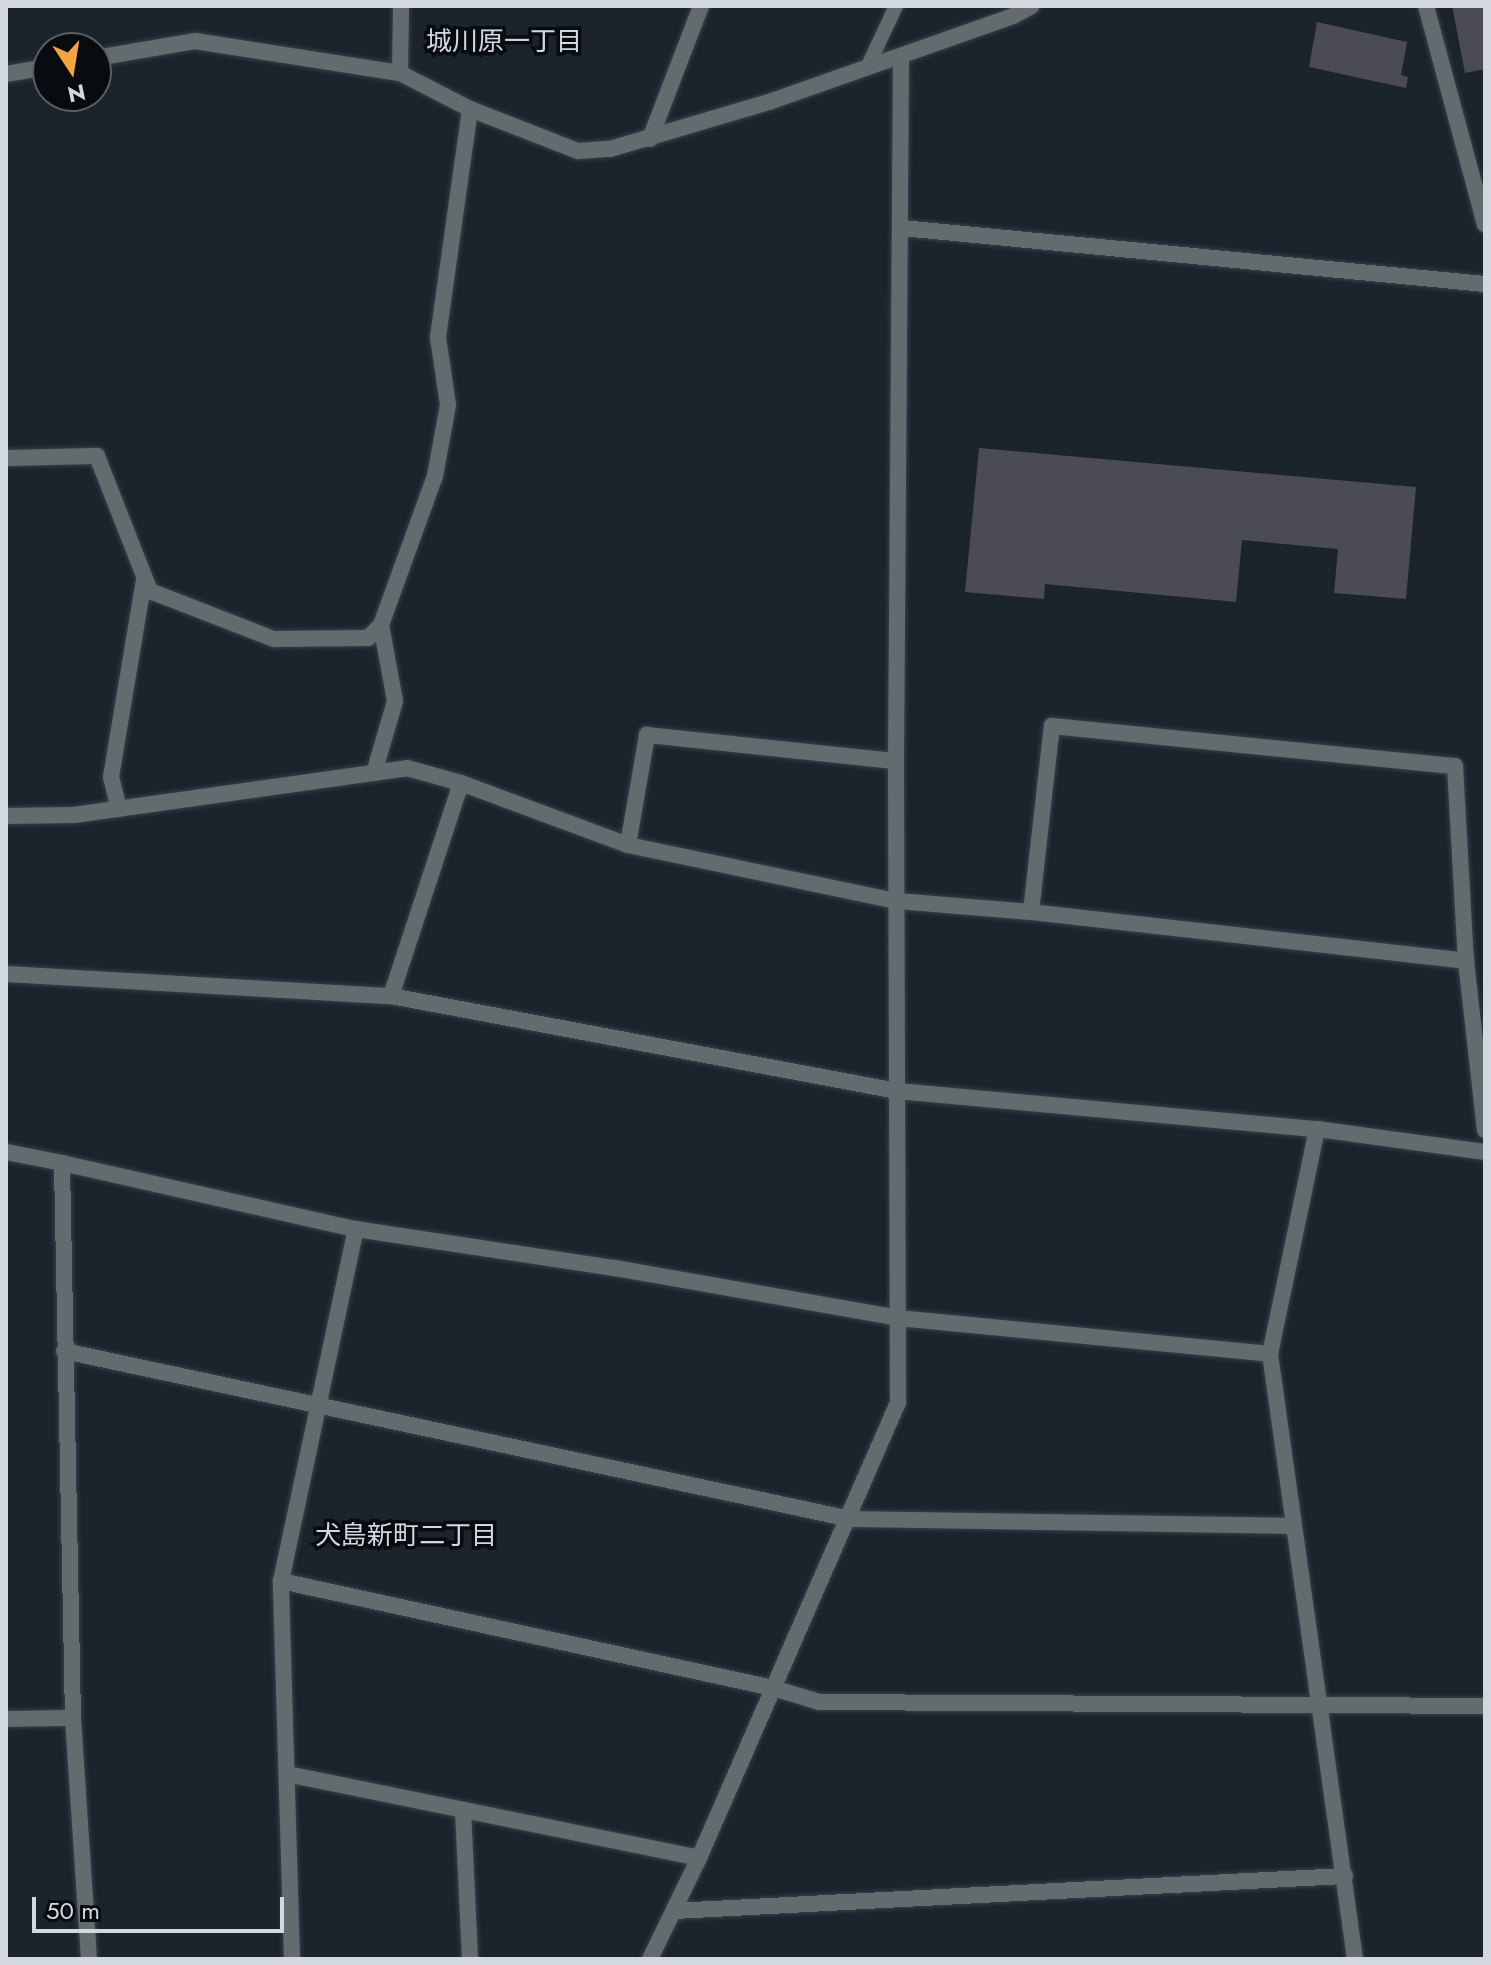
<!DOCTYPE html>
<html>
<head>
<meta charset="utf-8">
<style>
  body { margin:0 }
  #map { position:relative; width:1491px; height:1965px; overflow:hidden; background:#1b232d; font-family:Jost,"Noto Sans JP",sans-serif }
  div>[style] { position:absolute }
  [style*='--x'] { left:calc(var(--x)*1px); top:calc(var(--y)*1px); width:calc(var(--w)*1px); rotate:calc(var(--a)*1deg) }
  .building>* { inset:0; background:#4b4a57 }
  .roads { filter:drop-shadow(0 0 2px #384049) drop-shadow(0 0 2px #384049) }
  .service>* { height:14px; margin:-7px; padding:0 7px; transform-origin:7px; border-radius:7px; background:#646b6e }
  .minor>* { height:16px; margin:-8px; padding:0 8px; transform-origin:8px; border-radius:8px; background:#646b6e }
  span { translate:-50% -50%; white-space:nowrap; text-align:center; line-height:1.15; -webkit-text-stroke:7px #080c10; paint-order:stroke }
  .neighbourhood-label { font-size:26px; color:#d3d8df }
  .frame { position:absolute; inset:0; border:8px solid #d3d8df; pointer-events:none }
  .north { position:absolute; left:32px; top:32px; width:80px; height:80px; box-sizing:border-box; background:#080c10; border:2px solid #595e63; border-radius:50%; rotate:168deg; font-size:22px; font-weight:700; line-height:32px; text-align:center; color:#d3d8df }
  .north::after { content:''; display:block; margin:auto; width:28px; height:36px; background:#f3a442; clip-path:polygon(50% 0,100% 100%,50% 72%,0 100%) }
  .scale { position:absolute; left:32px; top:1897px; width:252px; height:36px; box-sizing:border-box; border:4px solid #d3d8df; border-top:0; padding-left:10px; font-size:24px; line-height:28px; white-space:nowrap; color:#d3d8df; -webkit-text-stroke:6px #080c10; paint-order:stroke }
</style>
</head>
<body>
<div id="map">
  <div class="building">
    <i style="clip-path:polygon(1452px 6px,1485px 6px,1485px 69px,1465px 73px)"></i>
    <i style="clip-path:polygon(1317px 22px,1407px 42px,1401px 75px,1408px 77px,1406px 88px,1309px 67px)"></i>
    <i style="clip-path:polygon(979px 448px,1416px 487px,1406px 599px,1334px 593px,1338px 549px,1242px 540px,1236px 602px,1045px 584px,1044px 599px,965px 592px)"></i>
  </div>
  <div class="roads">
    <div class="service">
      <i style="--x:867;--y:68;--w:68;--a:-64.9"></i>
    </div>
    <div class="minor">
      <i style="--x:1426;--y:6;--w:226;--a:74.9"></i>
      <i style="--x:96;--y:58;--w:100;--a:-9.7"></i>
      <i style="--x:195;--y:41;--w:207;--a:8.9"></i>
      <i style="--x:400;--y:73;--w:79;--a:27.2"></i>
      <i style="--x:470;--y:109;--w:116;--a:21.3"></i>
      <i style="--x:578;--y:151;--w:32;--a:-4"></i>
      <i style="--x:610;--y:149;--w:166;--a:-16.5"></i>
      <i style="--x:769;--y:102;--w:259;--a:-19.4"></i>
      <i style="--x:1013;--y:16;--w:21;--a:-28"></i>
      <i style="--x:400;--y:73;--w:67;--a:-89.1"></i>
      <i style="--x:6;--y:74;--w:43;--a:-9.5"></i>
      <i style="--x:650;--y:139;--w:142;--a:-69"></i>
      <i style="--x:902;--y:228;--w:586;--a:5.49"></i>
      <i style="--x:6;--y:458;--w:91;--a:-1.3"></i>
      <i style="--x:97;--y:456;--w:145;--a:68.6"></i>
      <i style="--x:150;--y:591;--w:133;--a:21.2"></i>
      <i style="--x:274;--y:639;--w:94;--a:-0.6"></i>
      <i style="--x:368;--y:638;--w:18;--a:-45"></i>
      <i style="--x:381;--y:625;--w:158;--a:-70.1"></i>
      <i style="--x:435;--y:476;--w:72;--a:-79.6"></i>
      <i style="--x:448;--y:405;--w:69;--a:-98.4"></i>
      <i style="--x:438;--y:337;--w:230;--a:-82"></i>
      <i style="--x:374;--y:773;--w:75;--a:-73.7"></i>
      <i style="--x:395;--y:701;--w:77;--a:-100.4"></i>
      <i style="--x:119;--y:809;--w:33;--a:-104"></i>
      <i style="--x:111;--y:777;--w:200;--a:-80.5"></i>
      <i style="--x:6;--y:816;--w:68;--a:-0.8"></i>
      <i style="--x:74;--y:815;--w:336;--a:-8"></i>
      <i style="--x:407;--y:768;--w:56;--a:15.5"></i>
      <i style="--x:628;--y:845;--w:112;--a:-80.2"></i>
      <i style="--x:647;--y:735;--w:250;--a:6"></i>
      <i style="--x:1031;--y:912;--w:187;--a:-83.6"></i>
      <i style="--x:1052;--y:726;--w:405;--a:5.7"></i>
      <i style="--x:1455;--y:766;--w:195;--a:86.8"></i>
      <i style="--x:1466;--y:961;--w:170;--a:83.6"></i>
      <i style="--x:6;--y:974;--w:386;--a:3.3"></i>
      <i style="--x:391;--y:996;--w:515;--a:10.63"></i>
      <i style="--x:897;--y:1091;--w:422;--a:5.2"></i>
      <i style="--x:1317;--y:1129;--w:170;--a:7.8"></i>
      <i style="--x:391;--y:996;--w:224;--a:-71.8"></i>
      <i style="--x:461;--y:783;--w:178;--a:20.4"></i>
      <i style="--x:628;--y:845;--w:275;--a:11.8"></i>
      <i style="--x:897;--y:901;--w:134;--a:4.7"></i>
      <i style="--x:1031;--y:912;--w:438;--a:6.4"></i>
      <i style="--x:1317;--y:1129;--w:230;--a:101.8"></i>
      <i style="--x:1270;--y:1354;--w:611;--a:82"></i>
      <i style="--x:6;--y:1152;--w:57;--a:11.1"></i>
      <i style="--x:64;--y:1351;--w:804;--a:12.06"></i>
      <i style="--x:850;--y:1519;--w:443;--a:0.9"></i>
      <i style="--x:281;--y:1581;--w:504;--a:12.27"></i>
      <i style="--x:773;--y:1688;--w:48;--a:16.9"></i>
      <i style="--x:819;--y:1702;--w:666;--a:0.34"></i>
      <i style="--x:6;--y:1719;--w:67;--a:-0.9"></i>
      <i style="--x:287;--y:1774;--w:420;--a:11.5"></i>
      <i style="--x:463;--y:1810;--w:149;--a:87.3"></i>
      <i style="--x:674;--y:1911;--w:672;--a:-2.99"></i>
      <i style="--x:89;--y:1959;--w:242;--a:-93.8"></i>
      <i style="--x:73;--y:1718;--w:555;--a:-91.14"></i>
      <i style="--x:62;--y:1163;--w:301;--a:12.7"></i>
      <i style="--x:356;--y:1229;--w:262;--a:8.6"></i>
      <i style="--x:615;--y:1268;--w:287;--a:10"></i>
      <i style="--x:898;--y:1318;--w:374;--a:5.5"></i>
      <i style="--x:292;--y:1959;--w:378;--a:-91.7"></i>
      <i style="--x:281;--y:1581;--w:360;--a:-78"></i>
      <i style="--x:650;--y:1959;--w:112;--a:-64.1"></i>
      <i style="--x:699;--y:1858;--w:497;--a:-66.4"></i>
      <i style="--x:898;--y:1403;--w:642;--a:-90.18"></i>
      <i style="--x:896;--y:761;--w:705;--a:-89.59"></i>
    </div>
  </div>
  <div class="neighbourhood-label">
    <span style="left:504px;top:42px">城川原一丁目</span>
    <span style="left:406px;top:1536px">犬島新町二丁目</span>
  </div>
  <div class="frame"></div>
  <div class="north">N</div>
  <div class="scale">50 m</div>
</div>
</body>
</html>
